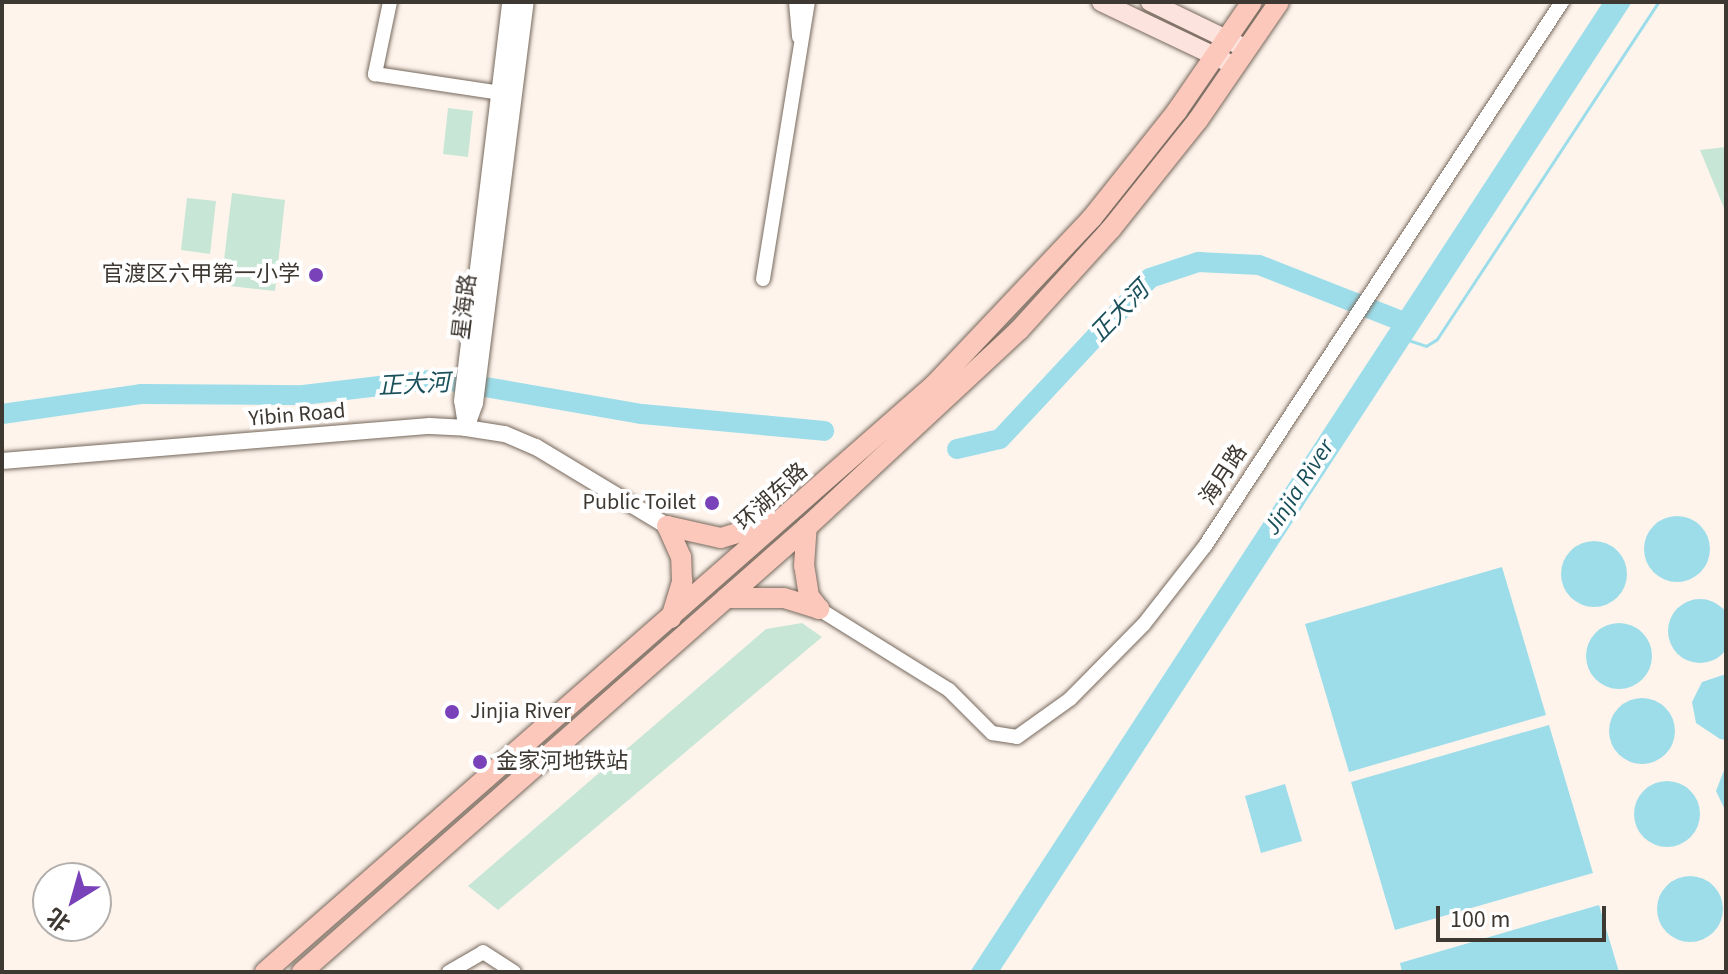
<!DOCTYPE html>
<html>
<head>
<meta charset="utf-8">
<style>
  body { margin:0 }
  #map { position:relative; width:1728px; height:974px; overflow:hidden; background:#fef4ec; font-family:"Source Sans 3","Noto Sans SC",sans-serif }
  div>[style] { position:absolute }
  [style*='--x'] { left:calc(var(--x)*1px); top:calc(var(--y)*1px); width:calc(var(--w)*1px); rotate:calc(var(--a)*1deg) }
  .green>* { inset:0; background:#c7e6d5 }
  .water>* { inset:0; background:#9dddea }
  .round { border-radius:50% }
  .stream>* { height:3px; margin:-1.5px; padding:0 1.5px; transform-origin:1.5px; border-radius:1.5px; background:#9dddea }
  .river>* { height:20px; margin:-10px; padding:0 10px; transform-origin:10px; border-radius:10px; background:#9dddea }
  .roads { filter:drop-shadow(0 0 2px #76685c) drop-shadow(0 0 2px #76685c) }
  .minor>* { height:14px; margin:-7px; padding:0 7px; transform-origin:7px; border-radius:7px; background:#fff }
  .tertiary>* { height:16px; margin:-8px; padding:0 8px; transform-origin:8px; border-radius:8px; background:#fff }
  .secondary>* { height:18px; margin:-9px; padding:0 9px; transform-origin:9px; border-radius:9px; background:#fde3dd }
  .primary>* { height:20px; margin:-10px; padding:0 10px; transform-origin:10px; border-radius:10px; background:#fbc8bb }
  .dots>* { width:22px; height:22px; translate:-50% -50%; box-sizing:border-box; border:4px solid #fff; border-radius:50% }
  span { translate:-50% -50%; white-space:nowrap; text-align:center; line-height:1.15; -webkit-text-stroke:8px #fff; paint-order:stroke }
  .poi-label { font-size:22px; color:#3e3832 }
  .right { translate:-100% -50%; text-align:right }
  .left { translate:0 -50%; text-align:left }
  .street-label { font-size:22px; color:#3e3832 }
  .water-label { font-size:24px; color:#1a505a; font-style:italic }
  .frame { position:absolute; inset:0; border:4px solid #3e3832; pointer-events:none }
  .north { position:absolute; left:32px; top:862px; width:80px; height:80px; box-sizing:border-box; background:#fff; border:2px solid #b2afad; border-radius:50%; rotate:217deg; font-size:22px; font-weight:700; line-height:32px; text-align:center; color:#3e3832 }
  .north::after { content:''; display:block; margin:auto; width:28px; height:36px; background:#7942b9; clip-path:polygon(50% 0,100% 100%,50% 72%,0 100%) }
  .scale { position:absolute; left:1436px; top:906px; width:170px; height:36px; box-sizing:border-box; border:4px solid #3e3832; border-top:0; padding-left:10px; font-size:24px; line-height:28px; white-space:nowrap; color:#3e3832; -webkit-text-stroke:6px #fff; paint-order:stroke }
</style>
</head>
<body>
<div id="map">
  <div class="green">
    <i style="clip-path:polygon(448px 108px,473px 111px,468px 157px,443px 154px)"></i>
    <i style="clip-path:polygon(1726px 147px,1726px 213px,1700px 150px)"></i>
    <i style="clip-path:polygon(232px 193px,285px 200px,275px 291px,221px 285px)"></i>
    <i style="clip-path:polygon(187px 198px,216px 201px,210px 254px,181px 250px)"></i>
    <i style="clip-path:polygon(802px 623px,822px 637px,498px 910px,468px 886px,766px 629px)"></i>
  </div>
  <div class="water">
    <i style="clip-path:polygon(1603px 2px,1632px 2px,999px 972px,970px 972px)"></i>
    <i class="round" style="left:1644px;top:516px;width:66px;height:66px"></i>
    <i class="round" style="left:1561px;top:541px;width:66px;height:66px"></i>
    <i style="clip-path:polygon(1502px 567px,1546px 715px,1349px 772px,1305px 624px)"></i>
    <i class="round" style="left:1668px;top:599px;width:64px;height:64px"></i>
    <i class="round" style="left:1586px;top:623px;width:66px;height:66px"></i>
    <i style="clip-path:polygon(1726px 674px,1726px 740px,1720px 739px,1696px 723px,1692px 702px,1702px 682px)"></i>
    <i class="round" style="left:1609px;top:698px;width:66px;height:66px"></i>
    <i style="clip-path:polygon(1549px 725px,1593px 873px,1395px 930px,1351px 782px)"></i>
    <i style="clip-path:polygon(1726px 765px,1726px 812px,1716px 791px)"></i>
    <i class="round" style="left:1634px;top:781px;width:66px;height:66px"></i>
    <i style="clip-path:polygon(1285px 784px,1302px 841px,1261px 853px,1245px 796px)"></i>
    <i class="round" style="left:1657px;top:876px;width:66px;height:66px"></i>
    <i style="clip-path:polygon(1599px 905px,1619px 972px,1402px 972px,1400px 963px)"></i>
  </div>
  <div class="stream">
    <i style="--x:1408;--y:340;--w:19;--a:18"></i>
    <i style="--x:1426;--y:346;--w:13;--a:-32"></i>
    <i style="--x:1437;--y:339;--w:403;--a:-56.7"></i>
  </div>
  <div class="river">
    <i style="--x:2;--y:414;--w:140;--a:-8.2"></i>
    <i style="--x:141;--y:394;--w:162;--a:0.4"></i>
    <i style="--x:303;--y:395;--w:137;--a:-6.7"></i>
    <i style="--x:439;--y:379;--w:206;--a:9.8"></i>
    <i style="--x:642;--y:414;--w:183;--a:5.3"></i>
    <i style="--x:957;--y:449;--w:44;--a:-13.1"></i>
    <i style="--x:1000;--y:439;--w:220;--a:-47"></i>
    <i style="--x:1150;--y:278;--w:51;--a:-18.4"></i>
    <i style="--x:1198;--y:262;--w:61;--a:2.8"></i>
    <i style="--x:1259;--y:265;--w:158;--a:21.5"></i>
  </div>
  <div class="roads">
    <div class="minor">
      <i style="--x:390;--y:2;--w:74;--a:101.8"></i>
      <i style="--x:375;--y:74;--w:134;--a:8.6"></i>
      <i style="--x:796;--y:2;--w:35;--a:85"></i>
      <i style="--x:763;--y:279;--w:281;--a:-80.8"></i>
      <i style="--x:819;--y:609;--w:153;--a:31.9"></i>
      <i style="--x:949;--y:690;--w:61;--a:45"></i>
      <i style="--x:992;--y:733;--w:25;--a:9"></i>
      <i style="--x:1017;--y:737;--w:65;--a:-35.6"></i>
      <i style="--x:1070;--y:699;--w:105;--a:-45.4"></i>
      <i style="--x:1144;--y:624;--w:99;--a:-52"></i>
      <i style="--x:1205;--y:546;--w:651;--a:-56.73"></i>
      <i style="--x:449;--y:972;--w:39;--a:-30"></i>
      <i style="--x:483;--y:952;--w:37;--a:33"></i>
    </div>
    <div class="tertiary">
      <i style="--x:466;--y:425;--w:24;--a:-99"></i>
      <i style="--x:462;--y:401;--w:402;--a:-83.1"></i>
      <i style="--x:466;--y:428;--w:27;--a:-70"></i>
      <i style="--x:475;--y:403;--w:404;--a:-82.8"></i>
      <i style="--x:2;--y:461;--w:429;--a:-4.7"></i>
      <i style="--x:430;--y:426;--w:36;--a:3"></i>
      <i style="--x:466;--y:428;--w:39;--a:9"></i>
      <i style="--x:505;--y:434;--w:34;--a:23"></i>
      <i style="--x:536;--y:447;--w:153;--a:31.1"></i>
    </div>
    <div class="secondary">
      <i style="--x:1101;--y:2;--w:137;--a:25.4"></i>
      <i style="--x:1150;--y:2;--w:108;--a:25.9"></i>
    </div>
    <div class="primary">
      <i style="--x:726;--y:598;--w:58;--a:0"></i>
      <i style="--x:784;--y:598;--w:37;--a:17"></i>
      <i style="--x:819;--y:609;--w:16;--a:-128"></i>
      <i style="--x:809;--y:596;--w:30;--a:-99"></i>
      <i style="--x:804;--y:566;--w:39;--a:-86"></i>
      <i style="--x:671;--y:618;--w:39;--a:-73"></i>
      <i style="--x:682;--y:581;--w:24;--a:-92"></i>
      <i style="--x:681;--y:557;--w:34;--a:-114"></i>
      <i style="--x:667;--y:526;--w:55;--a:12.5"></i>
      <i style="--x:721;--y:538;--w:54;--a:-17.1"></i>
      <i style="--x:265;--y:972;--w:890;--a:-41.26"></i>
      <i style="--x:934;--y:385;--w:230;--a:-46.6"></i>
      <i style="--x:1092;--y:218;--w:137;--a:-51.5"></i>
      <i style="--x:1177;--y:111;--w:132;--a:-55.5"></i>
      <i style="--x:302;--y:972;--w:673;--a:-41.39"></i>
      <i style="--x:807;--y:527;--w:289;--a:-42.9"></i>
      <i style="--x:1019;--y:330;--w:137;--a:-47.7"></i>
      <i style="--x:1111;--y:229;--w:139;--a:-51.4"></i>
      <i style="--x:1198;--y:120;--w:143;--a:-55.5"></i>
    </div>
  </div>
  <div class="dots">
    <i style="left:316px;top:275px;background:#7942b9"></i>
    <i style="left:712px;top:503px;background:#7942b9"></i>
    <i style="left:452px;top:712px;background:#7942b9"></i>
    <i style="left:480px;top:762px;background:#7942b9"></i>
  </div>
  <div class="poi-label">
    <span class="right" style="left:300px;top:275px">官渡区六甲第一小学</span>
    <span class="right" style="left:696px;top:503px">Public Toilet</span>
    <span class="left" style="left:470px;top:712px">Jinjia River</span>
    <span class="left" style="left:496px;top:762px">金家河地铁站</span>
  </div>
  <div class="street-label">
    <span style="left:465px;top:307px;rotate:-83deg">星海路</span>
    <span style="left:297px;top:415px;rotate:-5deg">Yibin Road</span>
    <span style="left:1224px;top:475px;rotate:-57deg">海月路</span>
    <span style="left:772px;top:497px;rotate:-42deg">环湖东路</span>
  </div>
  <div class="water-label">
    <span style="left:1120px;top:312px;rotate:-46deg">正大河</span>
    <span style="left:414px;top:385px;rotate:-3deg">正大河</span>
    <span style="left:1299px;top:487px;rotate:-57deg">Jinjia River</span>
  </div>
  <div class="frame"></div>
  <div class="north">北</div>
  <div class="scale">100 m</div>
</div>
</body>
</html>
